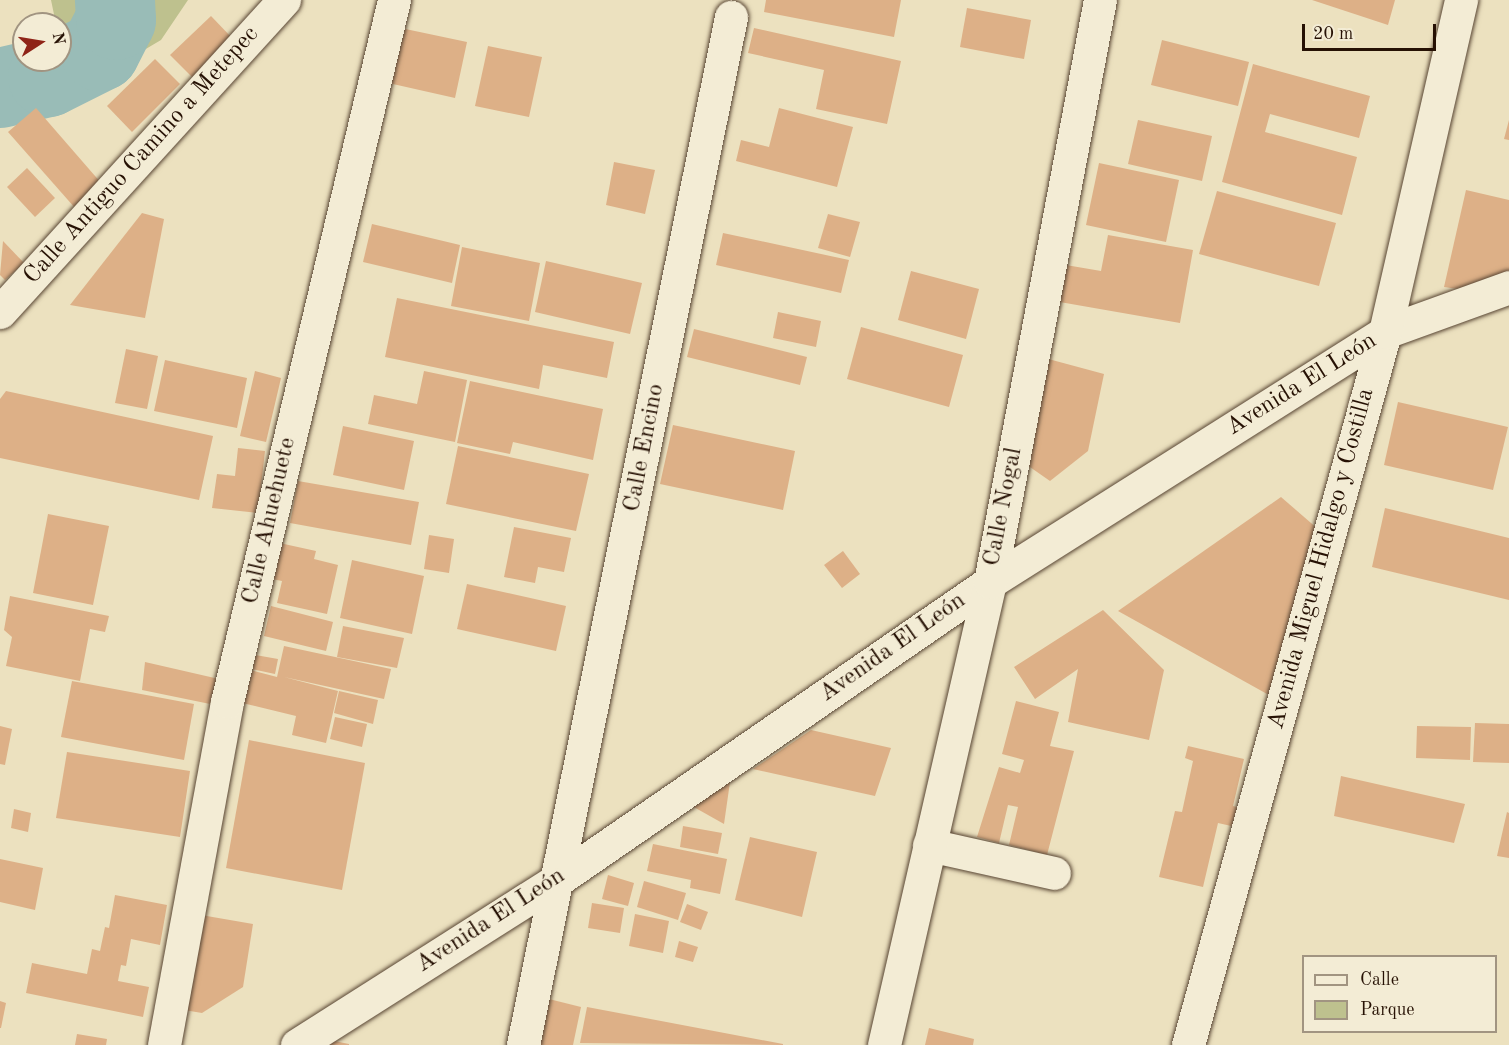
<!DOCTYPE html>
<html>
<head>
<meta charset="utf-8">
<style>
  body { margin:0 }
  #map { position:relative; width:1509px; height:1045px; overflow:hidden; background:#ece1bf; font-family:"Old Standard TT",serif }
  div>[style] { position:absolute }
  [style*='--x'] { left:calc(var(--x)*1px); top:calc(var(--y)*1px); width:calc(var(--w)*1px); rotate:calc(var(--a)*1deg) }
  .green>* { inset:0; background:#bec18e }
  .river>* { height:80px; margin:-40px; padding:0 40px; transform-origin:40px; border-radius:40px; background:#99bcb7 }
  .building>* { inset:0; background:#ddb087 }
  .roads { filter:drop-shadow(0 0 2px #584533) drop-shadow(0 0 2px #584533) }
  .minor>* { height:33px; margin:-16.5px; padding:0 16.5px; transform-origin:16.5px; border-radius:16.5px; background:#f3ecd5 }
  span { translate:-50% -50%; white-space:nowrap; text-align:center; line-height:1.15; -webkit-text-stroke:5px #f3ecd5; paint-order:stroke }
  .street-label { font-size:24px; color:#261104 }
  .legend { position:absolute; left:1302px; top:955px; width:195px; height:78px; box-sizing:border-box; background:#f3ecd5; border:2px solid #a19481; margin:0; padding:8px 10px; list-style:none; font-size:18px; color:#261104 }
  .legend li { display:flex; align-items:center; gap:12px; height:30px }
  .legend b { width:30px; border:2px solid #a19481 }
  .north { position:absolute; left:12px; top:12px; width:60px; height:60px; box-sizing:border-box; background:#f3ecd5; border:2px solid #a19481; border-radius:50%; rotate:78deg; font-size:16px; font-weight:700; line-height:24px; text-align:center; color:#261104 }
  .north::after { content:''; display:block; margin:auto; width:21px; height:27px; background:#8f2418; clip-path:polygon(50% 0,100% 100%,50% 72%,0 100%) }
  .scale { position:absolute; left:1302px; top:24px; width:134px; height:27px; box-sizing:border-box; border:3px solid #261104; border-top:0; padding-left:8px; font-size:18px; line-height:21px; white-space:nowrap; color:#261104; -webkit-text-stroke:4px #f3ecd5; paint-order:stroke }
</style>
</head>
<body>
<div id="map">
  <div class="green">
    <i style="clip-path:polygon(51px 0,188px 0,161px 40px,90px 82px,36px 108px,0 118px,0 55px,24px 45px,24px 60px,60px 60px,60px 24px,56px 24px)"></i>
  </div>
  <div class="river">
    <i style="--x:0;--y:88;--w:49;--a:-12.9"></i>
    <i style="--x:48;--y:77;--w:58;--a:-26.6"></i>
    <i style="--x:100;--y:51;--w:35;--a:-63"></i>
    <i style="--x:116;--y:20;--w:20;--a:-93"></i>
  </div>
  <div class="building">
    <i style="clip-path:polygon(766px 0,901px 0,894px 37px,764px 12px)"></i>
    <i style="clip-path:polygon(1312px 0,1395px 0,1388px 25px)"></i>
    <i style="clip-path:polygon(967px 8px,1031px 20px,1024px 59px,960px 47px)"></i>
    <i style="clip-path:polygon(211px 16px,233px 39px,193px 78px,170px 55px)"></i>
    <i style="clip-path:polygon(396px 27px,467px 42px,455px 98px,384px 82px)"></i>
    <i style="clip-path:polygon(754px 28px,901px 61px,887px 124px,816px 109px,824px 70px,748px 53px)"></i>
    <i style="clip-path:polygon(1162px 40px,1249px 62px,1238px 106px,1151px 85px)"></i>
    <i style="clip-path:polygon(488px 46px,542px 57px,529px 117px,475px 106px)"></i>
    <i style="clip-path:polygon(155px 59px,180px 84px,132px 132px,107px 106px)"></i>
    <i style="clip-path:polygon(1253px 64px,1370px 96px,1359px 138px,1270px 114px,1265px 132px,1357px 157px,1342px 215px,1222px 182px)"></i>
    <i style="clip-path:polygon(36px 108px,102px 184px,75px 208px,8px 132px)"></i>
    <i style="clip-path:polygon(779px 108px,853px 127px,837px 187px,736px 161px,741px 140px,769px 147px)"></i>
    <i style="clip-path:polygon(1138px 120px,1212px 136px,1202px 181px,1128px 164px)"></i>
    <i style="clip-path:polygon(1509px 120px,1509px 140px,1504px 139px)"></i>
    <i style="clip-path:polygon(614px 162px,655px 170px,645px 214px,606px 205px)"></i>
    <i style="clip-path:polygon(1099px 163px,1179px 180px,1166px 242px,1086px 225px)"></i>
    <i style="clip-path:polygon(27px 168px,55px 198px,35px 217px,7px 187px)"></i>
    <i style="clip-path:polygon(1466px 190px,1509px 200px,1509px 273px,1472px 291px,1444px 287px)"></i>
    <i style="clip-path:polygon(1217px 191px,1336px 223px,1319px 286px,1199px 254px)"></i>
    <i style="clip-path:polygon(142px 213px,164px 219px,145px 318px,70px 305px)"></i>
    <i style="clip-path:polygon(828px 214px,860px 222px,850px 257px,818px 248px)"></i>
    <i style="clip-path:polygon(372px 224px,460px 245px,452px 283px,363px 262px)"></i>
    <i style="clip-path:polygon(723px 233px,849px 260px,841px 293px,716px 265px)"></i>
    <i style="clip-path:polygon(1108px 235px,1193px 250px,1180px 323px,1054px 301px,1060px 264px,1101px 271px)"></i>
    <i style="clip-path:polygon(3px 241px,24px 263px,5px 280px,0 275px)"></i>
    <i style="clip-path:polygon(462px 247px,540px 263px,529px 321px,451px 306px)"></i>
    <i style="clip-path:polygon(546px 261px,642px 283px,630px 334px,535px 312px)"></i>
    <i style="clip-path:polygon(911px 271px,979px 289px,966px 339px,898px 320px)"></i>
    <i style="clip-path:polygon(397px 298px,614px 342px,607px 378px,543px 365px,539px 389px,385px 357px)"></i>
    <i style="clip-path:polygon(778px 312px,821px 321px,816px 347px,773px 338px)"></i>
    <i style="clip-path:polygon(861px 327px,963px 355px,949px 407px,847px 379px)"></i>
    <i style="clip-path:polygon(694px 329px,807px 357px,800px 385px,687px 357px)"></i>
    <i style="clip-path:polygon(126px 349px,158px 356px,147px 409px,115px 403px)"></i>
    <i style="clip-path:polygon(1041px 357px,1104px 374px,1088px 451px,1050px 481px,1017px 458px)"></i>
    <i style="clip-path:polygon(165px 360px,247px 378px,237px 428px,154px 411px)"></i>
    <i style="clip-path:polygon(255px 371px,281px 378px,266px 442px,240px 436px)"></i>
    <i style="clip-path:polygon(424px 371px,467px 380px,455px 442px,368px 424px,374px 395px,417px 404px)"></i>
    <i style="clip-path:polygon(470px 381px,603px 409px,593px 460px,513px 442px,510px 454px,457px 443px)"></i>
    <i style="clip-path:polygon(6px 391px,213px 436px,199px 500px,0 458px,0 399px)"></i>
    <i style="clip-path:polygon(1398px 402px,1508px 427px,1493px 490px,1384px 465px)"></i>
    <i style="clip-path:polygon(673px 425px,795px 451px,783px 510px,660px 484px)"></i>
    <i style="clip-path:polygon(343px 426px,414px 441px,404px 490px,333px 475px)"></i>
    <i style="clip-path:polygon(458px 446px,589px 474px,576px 531px,446px 504px)"></i>
    <i style="clip-path:polygon(238px 448px,265px 451px,258px 513px,212px 508px,217px 474px,235px 476px)"></i>
    <i style="clip-path:polygon(298px 481px,419px 502px,411px 545px,290px 523px)"></i>
    <i style="clip-path:polygon(1281px 497px,1326px 536px,1278px 700px,1118px 611px)"></i>
    <i style="clip-path:polygon(1385px 508px,1509px 538px,1509px 600px,1372px 567px)"></i>
    <i style="clip-path:polygon(48px 514px,109px 526px,93px 605px,33px 593px)"></i>
    <i style="clip-path:polygon(514px 527px,571px 538px,564px 572px,538px 567px,535px 583px,504px 577px)"></i>
    <i style="clip-path:polygon(429px 535px,454px 539px,449px 573px,424px 569px)"></i>
    <i style="clip-path:polygon(275px 542px,316px 551px,314px 559px,338px 565px,327px 614px,277px 603px,282px 581px,267px 578px)"></i>
    <i style="clip-path:polygon(843px 551px,860px 574px,842px 588px,824px 565px)"></i>
    <i style="clip-path:polygon(352px 560px,424px 576px,412px 634px,340px 618px)"></i>
    <i style="clip-path:polygon(467px 584px,566px 606px,556px 651px,457px 629px)"></i>
    <i style="clip-path:polygon(10px 596px,109px 616px,105px 632px,90px 629px,80px 681px,6px 666px,12px 637px,4px 630px)"></i>
    <i style="clip-path:polygon(271px 606px,333px 622px,326px 651px,264px 636px)"></i>
    <i style="clip-path:polygon(1103px 610px,1164px 670px,1149px 740px,1068px 722px,1078px 669px,1035px 699px,1014px 667px)"></i>
    <i style="clip-path:polygon(343px 626px,404px 638px,397px 668px,337px 657px)"></i>
    <i style="clip-path:polygon(284px 646px,391px 669px,384px 699px,284px 677px,338px 691px,326px 743px,292px 735px,296px 716px,238px 702px,246px 669px,277px 677px)"></i>
    <i style="clip-path:polygon(249px 654px,278px 659px,275px 674px,247px 668px)"></i>
    <i style="clip-path:polygon(145px 662px,219px 679px,215px 705px,142px 690px)"></i>
    <i style="clip-path:polygon(72px 681px,194px 704px,184px 760px,61px 737px)"></i>
    <i style="clip-path:polygon(339px 691px,378px 700px,373px 724px,334px 713px)"></i>
    <i style="clip-path:polygon(1016px 701px,1059px 712px,1050px 746px,1074px 751px,1047px 855px,1009px 845px,1018px 807px,1008px 805px,999px 843px,977px 837px,999px 767px,1020px 773px,1024px 760px,1002px 754px)"></i>
    <i style="clip-path:polygon(335px 717px,367px 724px,362px 747px,330px 739px)"></i>
    <i style="clip-path:polygon(1475px 723px,1509px 724px,1509px 763px,1473px 762px)"></i>
    <i style="clip-path:polygon(0 726px,12px 729px,5px 765px,0 764px)"></i>
    <i style="clip-path:polygon(1417px 726px,1471px 727px,1470px 760px,1416px 758px)"></i>
    <i style="clip-path:polygon(811px 730px,891px 748px,875px 796px,753px 769px)"></i>
    <i style="clip-path:polygon(249px 740px,365px 763px,342px 890px,226px 868px)"></i>
    <i style="clip-path:polygon(1188px 746px,1244px 759px,1233px 806px,1245px 809px,1240px 828px,1218px 823px,1203px 887px,1159px 877px,1175px 811px,1182px 812px,1193px 761px,1185px 758px)"></i>
    <i style="clip-path:polygon(67px 752px,190px 771px,180px 837px,56px 818px)"></i>
    <i style="clip-path:polygon(1341px 776px,1465px 804px,1454px 843px,1334px 816px)"></i>
    <i style="clip-path:polygon(730px 782px,724px 824px,692px 806px)"></i>
    <i style="clip-path:polygon(14px 809px,31px 813px,28px 832px,11px 828px)"></i>
    <i style="clip-path:polygon(1507px 812px,1509px 813px,1509px 858px,1497px 856px)"></i>
    <i style="clip-path:polygon(683px 826px,722px 833px,718px 854px,680px 847px)"></i>
    <i style="clip-path:polygon(750px 837px,817px 852px,802px 917px,735px 900px)"></i>
    <i style="clip-path:polygon(653px 844px,727px 859px,720px 894px,690px 888px,691px 880px,647px 871px)"></i>
    <i style="clip-path:polygon(0 859px,43px 868px,35px 910px,0 902px)"></i>
    <i style="clip-path:polygon(608px 875px,634px 883px,628px 906px,602px 899px)"></i>
    <i style="clip-path:polygon(644px 881px,686px 893px,678px 920px,637px 907px)"></i>
    <i style="clip-path:polygon(115px 895px,167px 905px,160px 945px,131px 939px,126px 966px,121px 965px,118px 981px,149px 987px,143px 1017px,26px 993px,32px 963px,87px 974px,92px 949px,100px 951px,105px 927px,109px 928px)"></i>
    <i style="clip-path:polygon(592px 903px,624px 908px,620px 933px,588px 928px)"></i>
    <i style="clip-path:polygon(687px 904px,708px 912px,701px 930px,680px 922px)"></i>
    <i style="clip-path:polygon(635px 914px,669px 921px,663px 953px,629px 946px)"></i>
    <i style="clip-path:polygon(201px 915px,253px 924px,243px 987px,202px 1013px,184px 1010px)"></i>
    <i style="clip-path:polygon(679px 941px,698px 947px,693px 962px,675px 957px)"></i>
    <i style="clip-path:polygon(541px 997px,581px 1007px,573px 1045px,529px 1045px)"></i>
    <i style="clip-path:polygon(0 1001px,6px 1003px,1px 1028px,0 1028px)"></i>
    <i style="clip-path:polygon(587px 1007px,783px 1044px,783px 1045px,580px 1043px)"></i>
    <i style="clip-path:polygon(929px 1028px,974px 1039px,973px 1045px,925px 1045px)"></i>
    <i style="clip-path:polygon(77px 1034px,107px 1039px,106px 1045px,75px 1045px)"></i>
    <i style="clip-path:polygon(329px 1040px,349px 1044px,349px 1045px,324px 1045px)"></i>
  </div>
  <div class="roads">
    <div class="minor">
      <i style="--x:0;--y:312;--w:422;--a:-47.7"></i>
      <i style="--x:929;--y:845;--w:128;--a:12.6"></i>
      <i style="--x:164;--y:1045;--w:349;--a:-79.6"></i>
      <i style="--x:227;--y:702;--w:722;--a:-76.62"></i>
      <i style="--x:297;--y:1045;--w:310;--a:-32.4"></i>
      <i style="--x:559;--y:879;--w:523;--a:-34.57"></i>
      <i style="--x:990;--y:582;--w:467;--a:-32.3"></i>
      <i style="--x:1385;--y:332;--w:132;--a:-19.9"></i>
      <i style="--x:523;--y:1045;--w:1049;--a:-78.56"></i>
      <i style="--x:884;--y:1045;--w:475;--a:-77.1"></i>
      <i style="--x:990;--y:582;--w:592;--a:-79.3"></i>
      <i style="--x:1188;--y:1045;--w:740;--a:-74.55"></i>
      <i style="--x:1385;--y:332;--w:341;--a:-77.1"></i>
    </div>
  </div>
  <div class="street-label">
    <span style="left:142px;top:156px;rotate:-48deg">Calle Antiguo Camino a Metepec</span>
    <span style="left:1302px;top:385px;rotate:-32deg">Avenida El León</span>
    <span style="left:645px;top:448px;rotate:-79deg">Calle Encino</span>
    <span style="left:1004px;top:507px;rotate:-79deg">Calle Nogal</span>
    <span style="left:270px;top:521px;rotate:-77deg">Calle Ahuehuete</span>
    <span style="left:1322px;top:559px;rotate:-75deg">Avenida Miguel Hidalgo y Costilla</span>
    <span style="left:893px;top:648px;rotate:-35deg">Avenida El León</span>
    <span style="left:491px;top:921px;rotate:-33deg">Avenida El León</span>
  </div>
  <ul class="legend">
  <li><b style="height:8px;background:#f3ecd5"></b>Calle</li>
  <li><b style="height:16px;background:#bec18e"></b>Parque</li>
  </ul>
  <div class="north">N</div>
  <div class="scale">20 m</div>
</div>
</body>
</html>
